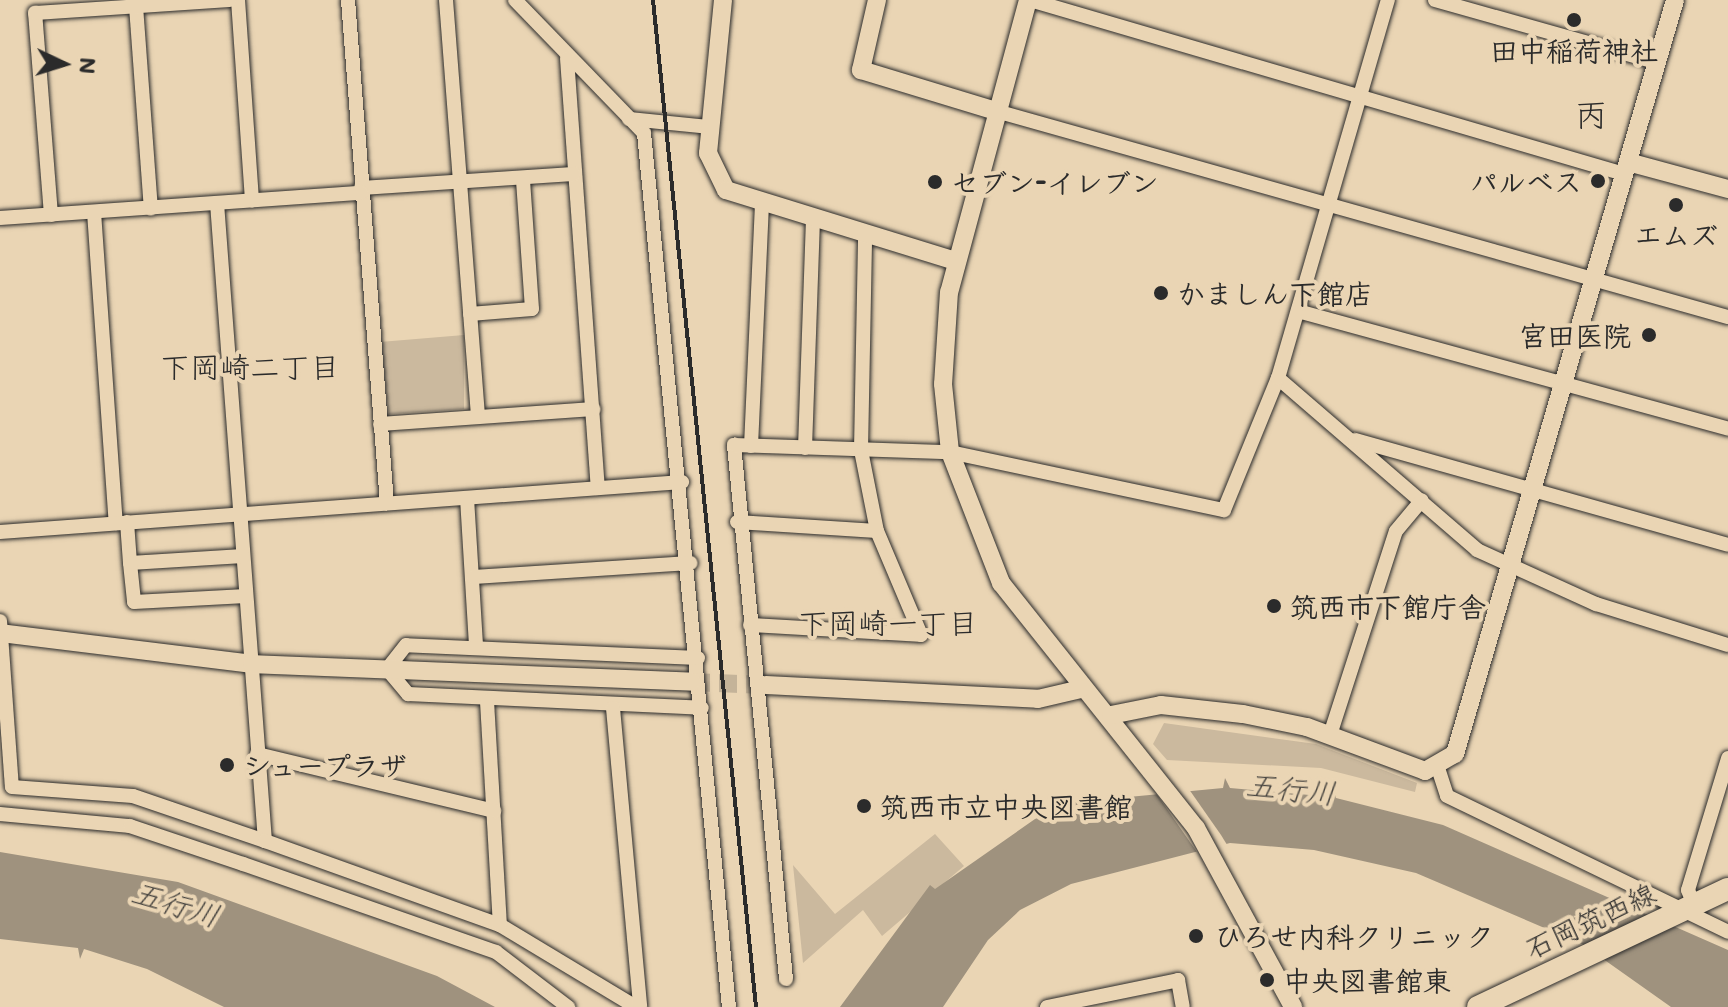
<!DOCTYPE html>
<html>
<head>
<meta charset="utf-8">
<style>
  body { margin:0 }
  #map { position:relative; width:1728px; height:1007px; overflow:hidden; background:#ead5b4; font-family:Mali,"Klee One",sans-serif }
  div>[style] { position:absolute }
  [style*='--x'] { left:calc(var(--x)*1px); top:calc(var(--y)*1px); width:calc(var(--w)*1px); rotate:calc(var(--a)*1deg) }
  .green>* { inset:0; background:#cbb99e }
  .water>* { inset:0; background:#9f927e }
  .pier>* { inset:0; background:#ead5b4 }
  .tertiary-tunnel>* { height:18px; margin-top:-9px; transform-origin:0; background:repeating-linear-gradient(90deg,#c4b399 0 18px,transparent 0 27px) }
  .roads { filter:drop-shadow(0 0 2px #2b2b2b) drop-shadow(0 0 2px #2b2b2b) }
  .minor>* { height:14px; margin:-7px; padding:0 7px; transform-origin:7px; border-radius:7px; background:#ead5b4 }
  .tertiary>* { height:18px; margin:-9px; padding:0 9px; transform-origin:9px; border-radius:9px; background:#ead5b4 }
  .primary>* { height:22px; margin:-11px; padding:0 11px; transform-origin:11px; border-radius:11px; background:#ead5b4 }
  .rail>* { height:4px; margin:-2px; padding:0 2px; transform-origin:2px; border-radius:2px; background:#2b2b2b }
  .dots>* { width:22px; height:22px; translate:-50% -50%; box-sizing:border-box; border:4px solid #ead5b4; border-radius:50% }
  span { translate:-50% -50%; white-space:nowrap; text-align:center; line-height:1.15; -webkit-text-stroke:8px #ead5b4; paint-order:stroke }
  .poi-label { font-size:28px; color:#2b2b2b; font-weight:700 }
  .right { translate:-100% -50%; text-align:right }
  .left { translate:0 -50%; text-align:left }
  .street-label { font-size:28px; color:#2b2b2b }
  .neighbourhood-label { font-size:30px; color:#2b2b2b }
  .water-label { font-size:30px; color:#484540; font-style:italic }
  .quarter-label { font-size:32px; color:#2b2b2b }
  .north { position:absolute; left:24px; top:24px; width:80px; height:80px; -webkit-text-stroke:6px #ead5b4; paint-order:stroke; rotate:94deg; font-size:22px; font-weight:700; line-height:32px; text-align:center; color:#2b2b2b }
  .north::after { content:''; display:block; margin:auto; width:28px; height:36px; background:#2b2b2b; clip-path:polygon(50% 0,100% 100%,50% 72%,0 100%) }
</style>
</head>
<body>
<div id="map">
  <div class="green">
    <i style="clip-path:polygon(464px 335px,464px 409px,389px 414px,380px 342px)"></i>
    <i style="clip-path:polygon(1164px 723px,1316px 744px,1417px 783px,1415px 792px,1321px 768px,1167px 760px,1153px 744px)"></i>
    <i style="clip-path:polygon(935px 834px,964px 866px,882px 936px,863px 910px,803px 963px,793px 865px,835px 914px)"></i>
  </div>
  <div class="water">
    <i style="clip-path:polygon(1225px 778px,1230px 788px,1332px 797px,1334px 791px,1336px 798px,1443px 825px,1728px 950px,1728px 1007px,1671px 1007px,1582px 944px,1416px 873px,1314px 850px,1230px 843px,1071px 884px,1020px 910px,988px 940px,943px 1007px,840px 1007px,930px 885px,935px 889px,1035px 819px,1076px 802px,1223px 788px)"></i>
    <i style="clip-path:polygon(0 852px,178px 882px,437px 976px,495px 1007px,224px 1007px,147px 969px,84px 949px,80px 959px,78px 948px,0 939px)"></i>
  </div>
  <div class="pier">
    <i style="clip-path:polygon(1186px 785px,1221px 835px,1229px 848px,1199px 855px,1151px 786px)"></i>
  </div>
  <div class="tertiary-tunnel">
    <i style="--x:692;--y:682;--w:74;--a:2.3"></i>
  </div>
  <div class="roads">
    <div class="minor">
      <i style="--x:238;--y:0;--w:201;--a:86"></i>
      <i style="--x:348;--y:0;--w:505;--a:85.57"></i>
      <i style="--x:446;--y:0;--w:418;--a:85.6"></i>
      <i style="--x:515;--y:0;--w:185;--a:45.9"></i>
      <i style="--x:644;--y:133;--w:878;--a:84.45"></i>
      <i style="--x:1030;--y:0;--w:619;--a:16.33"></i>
      <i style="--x:1435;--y:0;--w:230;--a:15.7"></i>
      <i style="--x:136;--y:6;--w:203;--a:85.8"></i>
      <i style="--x:567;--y:58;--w:431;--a:85.9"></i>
      <i style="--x:996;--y:111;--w:760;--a:15.72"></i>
      <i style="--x:629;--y:119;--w:80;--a:5.7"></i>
      <i style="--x:361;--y:188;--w:213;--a:-3.8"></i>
      <i style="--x:217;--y:203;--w:640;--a:85.7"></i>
      <i style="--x:94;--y:212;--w:312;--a:86"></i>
      <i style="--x:51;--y:215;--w:203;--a:-94.5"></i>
      <i style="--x:35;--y:13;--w:195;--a:-3.8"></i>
      <i style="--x:0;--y:218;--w:362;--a:-4"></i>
      <i style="--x:1298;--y:311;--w:446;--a:15.3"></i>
      <i style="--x:470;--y:314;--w:62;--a:-4.6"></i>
      <i style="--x:532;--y:309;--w:130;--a:-94"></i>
      <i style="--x:1278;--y:378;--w:263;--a:40.8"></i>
      <i style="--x:1477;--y:550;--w:131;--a:24.4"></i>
      <i style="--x:1596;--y:604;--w:138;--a:17.3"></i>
      <i style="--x:380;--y:424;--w:214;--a:-4"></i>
      <i style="--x:1355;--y:440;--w:387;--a:15.7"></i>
      <i style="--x:751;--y:446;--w:239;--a:-87.4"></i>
      <i style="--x:805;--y:448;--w:226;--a:-88"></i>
      <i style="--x:467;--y:498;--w:147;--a:86.5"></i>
      <i style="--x:127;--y:522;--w:41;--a:85.8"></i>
      <i style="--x:737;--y:522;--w:140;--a:3.7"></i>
      <i style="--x:0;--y:532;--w:684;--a:-4.19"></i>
      <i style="--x:243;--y:556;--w:113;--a:176.5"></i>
      <i style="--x:130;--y:563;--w:39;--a:84"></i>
      <i style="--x:134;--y:602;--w:112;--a:-3.1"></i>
      <i style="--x:473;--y:577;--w:218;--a:-3.7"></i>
      <i style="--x:0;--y:621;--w:166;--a:85.9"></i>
      <i style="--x:12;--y:787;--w:121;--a:4.3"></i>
      <i style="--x:133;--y:796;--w:139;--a:18.8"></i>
      <i style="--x:265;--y:841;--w:250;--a:19.7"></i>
      <i style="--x:500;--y:925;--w:159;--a:31.1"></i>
      <i style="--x:750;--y:625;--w:171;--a:3.3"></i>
      <i style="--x:921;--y:635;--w:113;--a:-112.9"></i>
      <i style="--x:877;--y:531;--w:83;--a:-101.2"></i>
      <i style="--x:861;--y:450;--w:213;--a:-88.9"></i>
      <i style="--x:698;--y:658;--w:292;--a:-177.5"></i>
      <i style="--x:406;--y:645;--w:31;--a:128"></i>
      <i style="--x:387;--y:669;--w:33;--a:50"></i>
      <i style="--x:408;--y:694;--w:294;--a:2.7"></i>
      <i style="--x:487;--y:701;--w:224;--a:86.7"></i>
      <i style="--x:613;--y:708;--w:300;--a:84.8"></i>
      <i style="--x:1330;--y:735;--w:214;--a:-72.1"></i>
      <i style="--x:1396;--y:531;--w:40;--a:-50"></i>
      <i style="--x:257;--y:754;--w:244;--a:13.5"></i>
      <i style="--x:1438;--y:768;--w:29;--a:72"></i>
      <i style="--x:1447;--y:796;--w:312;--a:25.8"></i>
      <i style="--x:0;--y:814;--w:131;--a:5.3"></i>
      <i style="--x:130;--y:826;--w:119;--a:18.6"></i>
      <i style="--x:243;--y:864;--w:268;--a:19.2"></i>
      <i style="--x:496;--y:952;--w:91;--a:37.4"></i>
      <i style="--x:1694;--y:905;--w:16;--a:-112"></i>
      <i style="--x:1688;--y:890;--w:138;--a:-73.1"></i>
      <i style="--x:786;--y:979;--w:537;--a:-95.56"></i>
      <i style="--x:734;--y:445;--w:216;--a:1.9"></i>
      <i style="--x:950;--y:452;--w:280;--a:12"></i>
      <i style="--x:1224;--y:510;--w:143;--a:-67.8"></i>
      <i style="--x:1278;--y:378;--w:394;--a:-73.8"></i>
      <i style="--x:1047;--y:1007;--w:134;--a:-11.6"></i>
      <i style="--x:1178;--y:980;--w:27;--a:80"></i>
    </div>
    <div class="tertiary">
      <i style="--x:723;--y:0;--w:154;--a:95.6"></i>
      <i style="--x:708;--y:153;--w:41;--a:64.1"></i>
      <i style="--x:726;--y:190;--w:241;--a:17.2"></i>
      <i style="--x:877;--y:0;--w:72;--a:102.9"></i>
      <i style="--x:861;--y:70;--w:141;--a:16.9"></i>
      <i style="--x:1028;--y:0;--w:302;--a:105.1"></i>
      <i style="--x:949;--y:292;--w:92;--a:93.7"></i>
      <i style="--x:943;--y:384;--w:68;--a:84.1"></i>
      <i style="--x:950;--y:452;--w:141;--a:68.7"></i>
      <i style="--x:1001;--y:583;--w:313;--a:51.5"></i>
      <i style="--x:1196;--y:828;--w:204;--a:61.5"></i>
      <i style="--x:1628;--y:162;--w:104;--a:15.1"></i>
      <i style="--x:0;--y:633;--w:254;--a:7"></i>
      <i style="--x:252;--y:664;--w:440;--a:2.3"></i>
      <i style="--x:766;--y:685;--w:272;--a:2.9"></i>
      <i style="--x:1038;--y:699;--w:44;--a:-13.1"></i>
      <i style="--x:1111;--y:715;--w:51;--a:-11.3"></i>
      <i style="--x:1161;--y:705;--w:82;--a:6.3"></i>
      <i style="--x:1243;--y:714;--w:65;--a:11.5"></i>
      <i style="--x:1307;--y:727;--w:126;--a:20.4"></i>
      <i style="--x:1425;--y:771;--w:34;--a:-30"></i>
      <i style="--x:1455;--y:754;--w:785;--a:-73.73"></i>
    </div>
    <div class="primary">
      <i style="--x:1478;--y:1007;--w:276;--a:-25.3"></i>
    </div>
  </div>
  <div class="rail">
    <i style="--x:653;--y:0;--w:1012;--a:84.16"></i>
  </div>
  <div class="dots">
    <i style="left:1574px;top:20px;background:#2b2b2b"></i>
    <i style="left:1598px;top:181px;background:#2b2b2b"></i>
    <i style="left:935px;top:182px;background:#2b2b2b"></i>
    <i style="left:1676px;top:205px;background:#2b2b2b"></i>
    <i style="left:1161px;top:293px;background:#2b2b2b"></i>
    <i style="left:1649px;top:335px;background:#2b2b2b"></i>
    <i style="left:1274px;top:606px;background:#2b2b2b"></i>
    <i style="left:227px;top:765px;background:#2b2b2b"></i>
    <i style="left:864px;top:806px;background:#2b2b2b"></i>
    <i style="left:1196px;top:936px;background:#2b2b2b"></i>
    <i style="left:1267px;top:980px;background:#2b2b2b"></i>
  </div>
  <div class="poi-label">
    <span style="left:1574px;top:50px">田中稲荷神社</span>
    <span class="right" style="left:1582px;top:181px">パルベス</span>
    <span class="left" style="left:951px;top:182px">セブン-イレブン</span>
    <span style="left:1676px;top:234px">エムズ</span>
    <span class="left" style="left:1177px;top:293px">かましん下館店</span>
    <span class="right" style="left:1631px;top:335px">宮田医院</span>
    <span class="left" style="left:1290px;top:606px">筑西市下館庁舎</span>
    <span class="left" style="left:243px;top:765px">シュープラザ</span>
    <span class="left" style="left:880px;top:806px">筑西市立中央図書館</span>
    <span class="left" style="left:1214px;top:936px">ひろせ内科クリニック</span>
    <span class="left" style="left:1283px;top:980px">中央図書館東</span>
  </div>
  <div class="street-label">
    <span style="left:1590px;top:920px;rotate:-25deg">石岡筑西線</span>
  </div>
  <div class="neighbourhood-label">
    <span style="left:250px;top:366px">下岡崎二丁目</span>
    <span style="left:888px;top:622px">下岡崎一丁目</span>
  </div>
  <div class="water-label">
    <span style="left:1291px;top:788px;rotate:6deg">五行川</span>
    <span style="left:176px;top:903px;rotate:17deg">五行川</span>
  </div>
  <div class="quarter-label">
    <span style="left:1591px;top:113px">丙</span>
  </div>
  <div class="north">N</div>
</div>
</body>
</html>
